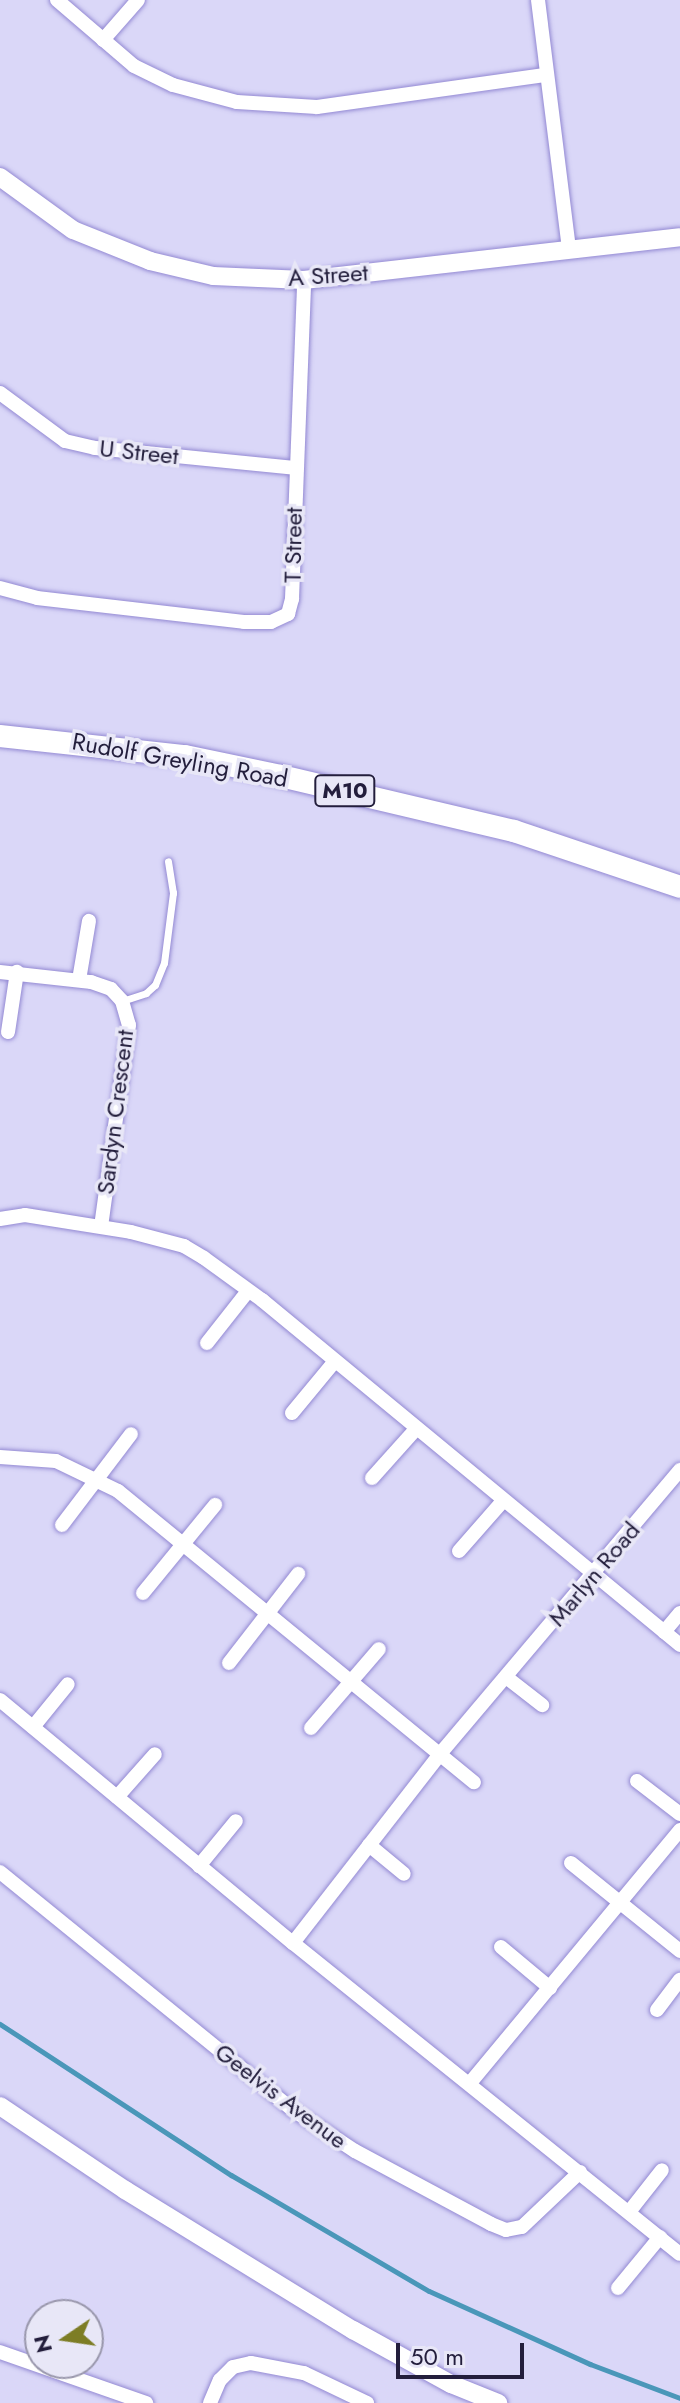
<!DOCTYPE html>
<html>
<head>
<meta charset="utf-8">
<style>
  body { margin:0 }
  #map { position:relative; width:680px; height:2403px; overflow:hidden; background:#dad7f8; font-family:Jost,sans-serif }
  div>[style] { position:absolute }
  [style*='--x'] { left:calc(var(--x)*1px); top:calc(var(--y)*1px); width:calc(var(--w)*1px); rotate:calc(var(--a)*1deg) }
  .stream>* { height:5px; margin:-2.5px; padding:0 2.5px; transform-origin:2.5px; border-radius:2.5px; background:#4a97b9 }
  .roads { filter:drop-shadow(0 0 2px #9389d3) drop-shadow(0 0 2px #9389d3) }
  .service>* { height:7px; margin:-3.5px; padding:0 3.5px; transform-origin:3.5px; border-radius:3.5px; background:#fff }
  .minor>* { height:14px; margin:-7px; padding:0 7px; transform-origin:7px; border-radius:7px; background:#fff }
  .tertiary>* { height:18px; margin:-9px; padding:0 9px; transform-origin:9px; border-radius:9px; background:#fff }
  .primary>* { height:22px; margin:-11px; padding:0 11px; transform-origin:11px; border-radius:11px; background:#fff }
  span { translate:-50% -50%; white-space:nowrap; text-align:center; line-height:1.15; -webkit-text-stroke:7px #e8e7f7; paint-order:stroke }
  .shield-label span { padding:2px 6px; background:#e8e7f7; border:2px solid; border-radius:6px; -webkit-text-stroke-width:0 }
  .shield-label { font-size:22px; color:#231e3c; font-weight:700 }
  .street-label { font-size:24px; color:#231e3c }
  .north { position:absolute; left:24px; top:2299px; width:80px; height:80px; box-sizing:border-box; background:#e8e7f7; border:2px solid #9997ac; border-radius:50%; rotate:257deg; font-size:22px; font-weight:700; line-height:32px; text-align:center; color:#231e3c }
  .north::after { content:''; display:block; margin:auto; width:28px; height:36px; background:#7d7d25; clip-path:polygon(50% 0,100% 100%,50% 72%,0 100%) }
  .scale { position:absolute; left:396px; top:2343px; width:128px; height:36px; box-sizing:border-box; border:4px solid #231e3c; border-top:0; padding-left:10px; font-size:24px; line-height:28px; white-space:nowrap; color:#231e3c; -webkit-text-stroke:6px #e8e7f7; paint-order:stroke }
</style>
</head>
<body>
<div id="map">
  <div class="stream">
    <i style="--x:0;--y:2024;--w:276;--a:33.2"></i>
    <i style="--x:231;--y:2175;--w:229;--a:30.4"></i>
    <i style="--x:429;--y:2291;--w:177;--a:24.4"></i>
    <i style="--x:590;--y:2364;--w:96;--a:20.7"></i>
  </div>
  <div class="roads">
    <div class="service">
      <i style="--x:122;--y:1001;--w:25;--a:-18"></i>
      <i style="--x:146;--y:993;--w:12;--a:-42"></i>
      <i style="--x:155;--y:985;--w:24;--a:-68"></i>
      <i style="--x:164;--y:963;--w:71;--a:-82.7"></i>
      <i style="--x:173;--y:893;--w:32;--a:-99"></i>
    </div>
    <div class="minor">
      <i style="--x:57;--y:0;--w:101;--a:40.6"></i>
      <i style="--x:134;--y:66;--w:43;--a:26"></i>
      <i style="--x:173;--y:85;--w:66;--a:14.9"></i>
      <i style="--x:237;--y:102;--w:80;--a:3.6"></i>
      <i style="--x:317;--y:107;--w:230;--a:-8"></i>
      <i style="--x:538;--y:0;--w:252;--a:82.9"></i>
      <i style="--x:103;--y:40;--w:53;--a:-48.8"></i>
      <i style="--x:0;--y:393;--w:81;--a:36.4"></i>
      <i style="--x:65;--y:441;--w:31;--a:13"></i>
      <i style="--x:95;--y:448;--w:201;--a:5.7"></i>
      <i style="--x:0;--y:588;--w:38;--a:15"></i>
      <i style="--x:37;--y:598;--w:208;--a:6.6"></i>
      <i style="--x:244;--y:622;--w:27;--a:0"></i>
      <i style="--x:271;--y:622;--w:19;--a:-25"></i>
      <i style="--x:288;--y:614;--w:16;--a:-75"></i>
      <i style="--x:292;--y:599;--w:319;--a:-87.8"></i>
      <i style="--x:0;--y:972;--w:92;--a:6.3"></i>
      <i style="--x:91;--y:982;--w:21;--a:19"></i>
      <i style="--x:111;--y:989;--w:16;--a:47"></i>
      <i style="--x:122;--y:1001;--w:25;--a:74"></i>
      <i style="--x:129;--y:1025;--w:203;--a:97.9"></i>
      <i style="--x:79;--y:980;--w:60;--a:-80.4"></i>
      <i style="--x:8;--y:1032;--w:61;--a:-81.5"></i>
      <i style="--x:0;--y:1219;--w:25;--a:-9"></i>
      <i style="--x:25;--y:1215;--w:107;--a:9.1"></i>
      <i style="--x:131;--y:1232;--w:55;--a:14.8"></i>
      <i style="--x:184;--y:1246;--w:23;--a:31"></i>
      <i style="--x:204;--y:1258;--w:72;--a:35.9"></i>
      <i style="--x:262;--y:1300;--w:542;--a:39.53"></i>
      <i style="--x:207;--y:1343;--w:66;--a:-51.7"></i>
      <i style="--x:292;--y:1413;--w:67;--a:-50.4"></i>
      <i style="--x:0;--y:1457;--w:56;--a:4.1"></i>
      <i style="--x:56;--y:1461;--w:69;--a:25.8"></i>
      <i style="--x:118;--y:1491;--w:460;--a:39.3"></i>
      <i style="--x:372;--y:1478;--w:66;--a:-48.1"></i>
      <i style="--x:62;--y:1525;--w:114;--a:-52.8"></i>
      <i style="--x:459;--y:1551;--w:67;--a:-48.7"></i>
      <i style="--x:143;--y:1593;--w:114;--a:-50.7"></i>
      <i style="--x:664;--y:1632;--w:25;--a:-50"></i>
      <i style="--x:229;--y:1663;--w:113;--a:-52.2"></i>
      <i style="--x:506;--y:1677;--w:46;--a:37.9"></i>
      <i style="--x:0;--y:1700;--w:381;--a:39.7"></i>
      <i style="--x:293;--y:1943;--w:496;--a:38.8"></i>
      <i style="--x:33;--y:1727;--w:55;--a:-50.9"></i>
      <i style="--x:311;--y:1728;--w:104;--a:-49.3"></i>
      <i style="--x:637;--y:1781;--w:54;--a:37.5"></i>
      <i style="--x:117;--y:1797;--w:57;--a:-48.5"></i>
      <i style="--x:369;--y:1845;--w:45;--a:39.6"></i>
      <i style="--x:571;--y:1863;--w:140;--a:38.9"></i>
      <i style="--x:199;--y:1866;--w:58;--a:-50.6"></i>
      <i style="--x:0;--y:1872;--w:377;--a:39.1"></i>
      <i style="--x:293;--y:2110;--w:74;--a:33.5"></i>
      <i style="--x:355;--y:2151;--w:154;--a:28.2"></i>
      <i style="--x:491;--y:2224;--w:16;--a:22"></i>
      <i style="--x:506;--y:2230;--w:16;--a:-11"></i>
      <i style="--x:522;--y:2227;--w:80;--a:-43.5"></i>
      <i style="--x:293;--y:1943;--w:239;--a:-52.1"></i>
      <i style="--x:440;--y:1754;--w:372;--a:-49.8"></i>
      <i style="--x:501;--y:1947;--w:64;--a:39.9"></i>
      <i style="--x:657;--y:2010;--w:38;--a:-53"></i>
      <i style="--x:470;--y:2083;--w:329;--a:-50.3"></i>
      <i style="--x:629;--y:2212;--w:53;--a:-51.8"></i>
      <i style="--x:618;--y:2288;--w:66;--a:-50.5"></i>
      <i style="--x:0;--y:2352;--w:155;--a:19.3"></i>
      <i style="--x:210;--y:2403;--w:25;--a:-67"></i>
      <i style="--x:220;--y:2380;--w:18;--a:-45"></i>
      <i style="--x:233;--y:2367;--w:18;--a:-13"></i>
      <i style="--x:251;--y:2363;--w:54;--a:10.7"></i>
      <i style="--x:304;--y:2373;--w:70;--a:25.5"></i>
    </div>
    <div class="tertiary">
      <i style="--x:0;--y:177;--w:90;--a:36"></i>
      <i style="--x:73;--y:230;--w:83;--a:21.9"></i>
      <i style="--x:150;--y:261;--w:65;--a:13.4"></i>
      <i style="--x:213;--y:276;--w:91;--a:2.5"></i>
      <i style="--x:304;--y:280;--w:378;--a:-6.5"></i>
      <i style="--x:0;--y:2106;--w:151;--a:33.9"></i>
      <i style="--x:125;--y:2190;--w:268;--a:31.6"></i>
      <i style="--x:353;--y:2330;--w:112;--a:28.9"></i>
      <i style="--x:451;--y:2384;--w:51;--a:22"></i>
    </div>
    <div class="primary">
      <i style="--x:0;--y:736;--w:186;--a:6.2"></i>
      <i style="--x:185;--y:756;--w:98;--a:11.8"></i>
      <i style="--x:281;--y:776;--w:239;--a:13.3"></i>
      <i style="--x:514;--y:831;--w:175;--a:18.6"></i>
    </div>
  </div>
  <div class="shield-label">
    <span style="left:345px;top:791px">M10</span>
  </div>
  <div class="street-label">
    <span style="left:328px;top:275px;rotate:-4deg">A Street</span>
    <span style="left:139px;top:452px;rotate:6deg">U Street</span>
    <span style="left:293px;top:545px;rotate:-89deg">T Street</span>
    <span style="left:180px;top:760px;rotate:10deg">Rudolf Greyling Road</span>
    <span style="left:115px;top:1112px;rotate:-83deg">Sardyn Crescent</span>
    <span style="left:594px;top:1574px;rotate:-50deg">Marlyn Road</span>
    <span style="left:281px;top:2096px;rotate:37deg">Geelvis Avenue</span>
  </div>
  <div class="north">N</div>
  <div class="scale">50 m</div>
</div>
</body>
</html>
